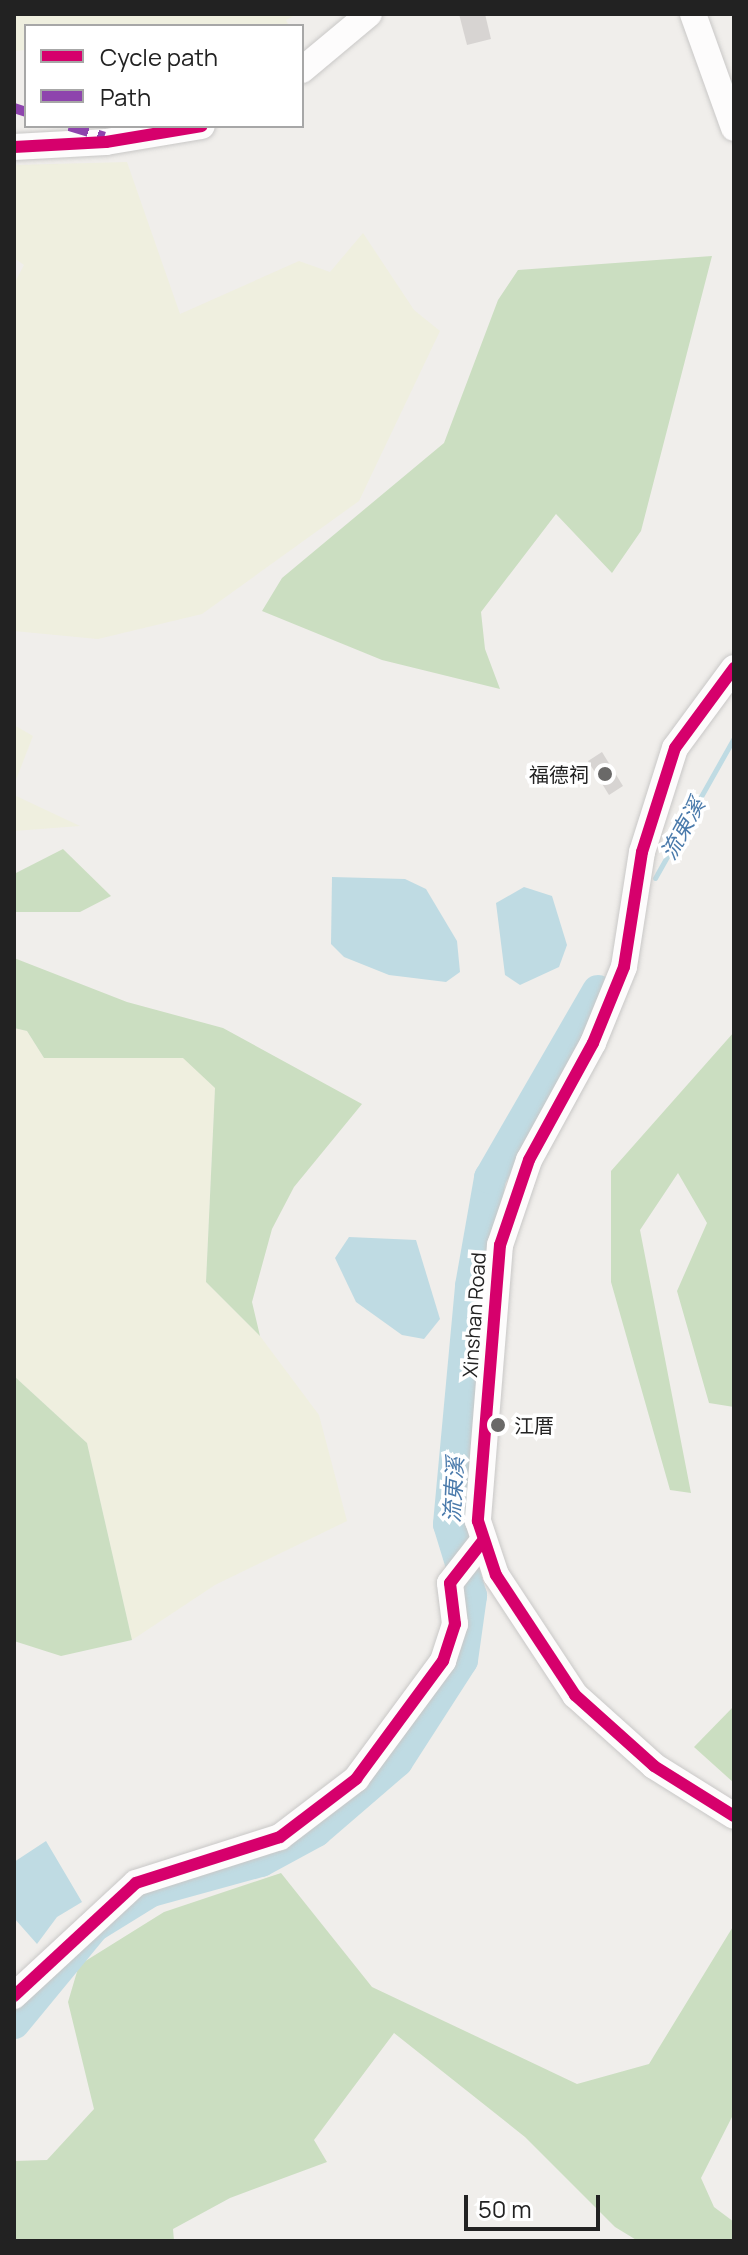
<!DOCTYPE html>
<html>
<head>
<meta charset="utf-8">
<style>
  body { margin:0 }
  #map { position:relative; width:748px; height:2255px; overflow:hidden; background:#f0eeeb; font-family:Manrope,"Noto Sans TC",sans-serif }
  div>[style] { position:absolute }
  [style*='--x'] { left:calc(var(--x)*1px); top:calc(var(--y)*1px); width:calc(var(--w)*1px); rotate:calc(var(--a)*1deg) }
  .farmland>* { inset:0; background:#efefdf }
  .forest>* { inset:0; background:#cbdec1 }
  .water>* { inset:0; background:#bfdbe3 }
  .stream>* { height:5px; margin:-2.5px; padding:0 2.5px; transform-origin:2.5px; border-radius:2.5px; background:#bfdbe3 }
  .river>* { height:32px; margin:-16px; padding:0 16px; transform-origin:16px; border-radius:16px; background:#bfdbe3 }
  .building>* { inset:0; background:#d7d4d2 }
  .roads { filter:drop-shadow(0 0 2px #c9c8c7) drop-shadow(0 0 2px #c9c8c7) }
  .minor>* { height:26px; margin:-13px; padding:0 13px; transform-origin:13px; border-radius:13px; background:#fdfcfc }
  .quiet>* { height:10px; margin-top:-5px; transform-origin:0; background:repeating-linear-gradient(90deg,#8e44ad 0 20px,transparent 0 30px) }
  .cycleway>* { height:12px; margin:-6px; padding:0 6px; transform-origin:6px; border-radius:6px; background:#d6006c }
  .dots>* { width:22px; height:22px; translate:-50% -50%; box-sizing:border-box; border:4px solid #fff; border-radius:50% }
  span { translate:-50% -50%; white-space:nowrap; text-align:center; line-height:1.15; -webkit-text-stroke:7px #fff; paint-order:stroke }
  .poi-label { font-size:20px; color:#222 }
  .right { translate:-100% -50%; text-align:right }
  .left { translate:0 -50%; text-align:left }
  .street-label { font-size:20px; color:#222 }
  .water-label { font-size:22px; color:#4a7aab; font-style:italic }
  .frame { position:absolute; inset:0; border:16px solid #222; pointer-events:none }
  .legend { position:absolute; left:24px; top:24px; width:280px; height:104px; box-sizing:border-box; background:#fff; border:2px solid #a7a7a7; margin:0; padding:10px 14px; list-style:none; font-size:24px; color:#222 }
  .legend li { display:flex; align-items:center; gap:16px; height:40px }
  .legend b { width:40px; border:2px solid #a7a7a7 }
  .scale { position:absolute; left:464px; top:2195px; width:136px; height:36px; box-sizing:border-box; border:4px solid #222; border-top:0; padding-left:10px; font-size:24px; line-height:28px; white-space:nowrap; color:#222; -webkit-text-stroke:6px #fff; paint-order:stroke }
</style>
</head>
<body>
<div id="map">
  <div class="farmland">
    <i style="clip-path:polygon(14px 14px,297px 14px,286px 20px,289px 26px,26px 26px,26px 50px,14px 51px)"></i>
    <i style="clip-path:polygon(127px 162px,180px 314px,299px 261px,330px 272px,363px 233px,414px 310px,440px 331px,359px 501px,202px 614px,98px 639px,14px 631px,14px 284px,24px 265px,14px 258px,14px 165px)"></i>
    <i style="clip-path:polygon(14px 725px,33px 736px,14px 785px)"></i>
    <i style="clip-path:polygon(14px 795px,80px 826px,14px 831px)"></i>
    <i style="clip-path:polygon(14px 1028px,27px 1031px,44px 1058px,184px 1058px,215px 1088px,206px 1282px,260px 1336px,319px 1415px,347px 1521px,215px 1585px,132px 1640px,87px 1443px,14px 1376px)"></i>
  </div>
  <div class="forest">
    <i style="clip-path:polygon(712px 256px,641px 531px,612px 573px,556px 514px,481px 612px,485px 649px,500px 689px,382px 660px,262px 611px,282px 578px,444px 443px,498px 300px,518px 270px)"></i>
    <i style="clip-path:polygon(63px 849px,111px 896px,80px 912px,14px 912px,14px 874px)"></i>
    <i style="clip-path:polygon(14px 958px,127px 1002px,223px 1028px,362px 1104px,294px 1187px,272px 1229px,252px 1302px,260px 1336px,206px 1282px,215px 1088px,183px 1058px,44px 1058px,27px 1031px,14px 1028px)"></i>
    <i style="clip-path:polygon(734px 1032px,734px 1407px,709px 1403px,677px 1291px,707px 1223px,678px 1173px,640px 1230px,691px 1493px,670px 1490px,611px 1282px,611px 1171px)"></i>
    <i style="clip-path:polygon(14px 1376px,87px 1443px,132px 1640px,61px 1656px,14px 1641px)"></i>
    <i style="clip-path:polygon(734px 1706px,734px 1783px,694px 1747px)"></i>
    <i style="clip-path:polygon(281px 1873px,372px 1987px,577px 2084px,649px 2064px,734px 1925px,734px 2113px,701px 2178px,714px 2207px,734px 2222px,734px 2241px,638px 2241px,615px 2227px,525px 2137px,394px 2033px,314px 2140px,327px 2162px,230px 2198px,173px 2229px,174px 2241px,14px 2241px,14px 2161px,47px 2160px,94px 2109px,68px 2002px,79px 1965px,164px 1912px)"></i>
  </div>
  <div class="water">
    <i style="clip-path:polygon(332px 877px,405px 879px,426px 889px,457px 941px,460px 972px,446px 982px,389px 975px,344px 957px,331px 944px)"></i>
    <i style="clip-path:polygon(524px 887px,552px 896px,567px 945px,559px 967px,520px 985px,505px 975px,496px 903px)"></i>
    <i style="clip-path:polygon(349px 1237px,416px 1240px,440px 1319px,424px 1339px,402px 1335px,356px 1302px,335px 1258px)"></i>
    <i style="clip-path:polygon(46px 1841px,82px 1902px,57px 1917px,37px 1944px,14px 1918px,14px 1862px)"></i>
  </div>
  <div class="stream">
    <i style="--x:655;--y:878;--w:161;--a:-60.6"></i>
  </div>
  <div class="river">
    <i style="--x:14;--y:2023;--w:126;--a:-50.5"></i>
    <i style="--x:94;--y:1926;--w:67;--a:-31.6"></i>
    <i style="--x:151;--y:1891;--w:114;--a:-15.3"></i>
    <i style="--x:261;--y:1861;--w:63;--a:-28.6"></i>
    <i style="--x:316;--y:1831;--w:107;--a:-40.8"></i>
    <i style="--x:397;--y:1761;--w:120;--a:-57.2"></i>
    <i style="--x:462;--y:1660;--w:65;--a:-82"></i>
    <i style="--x:471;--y:1596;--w:75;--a:-107"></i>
    <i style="--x:449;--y:1524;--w:239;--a:-84.7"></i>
    <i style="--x:471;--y:1286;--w:110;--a:-80"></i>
    <i style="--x:490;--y:1178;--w:216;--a:-60"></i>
  </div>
  <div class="building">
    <i style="clip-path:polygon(459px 14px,485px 14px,491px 39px,467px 45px)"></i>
    <i style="clip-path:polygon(602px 752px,623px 786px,609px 795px,588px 761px)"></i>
  </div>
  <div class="roads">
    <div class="minor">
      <i style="--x:693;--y:14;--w:121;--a:70.2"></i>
      <i style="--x:302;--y:70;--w:87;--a:-39.9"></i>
      <i style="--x:14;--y:147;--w:92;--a:-3.1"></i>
      <i style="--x:106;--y:142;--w:97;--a:-9.5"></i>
      <i style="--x:734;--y:668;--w:99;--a:126.4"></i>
      <i style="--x:675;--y:748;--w:109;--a:107.6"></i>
      <i style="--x:642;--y:852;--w:116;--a:98.9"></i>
      <i style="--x:624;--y:967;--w:82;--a:112.2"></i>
      <i style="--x:593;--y:1043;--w:133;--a:118.7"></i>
      <i style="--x:529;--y:1160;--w:90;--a:108.8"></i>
      <i style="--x:500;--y:1245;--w:277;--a:94.6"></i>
      <i style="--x:478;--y:1521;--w:57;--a:71.6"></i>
      <i style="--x:496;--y:1575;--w:144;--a:56.6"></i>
      <i style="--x:575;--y:1695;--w:106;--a:41.9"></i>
      <i style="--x:654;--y:1766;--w:94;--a:32"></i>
      <i style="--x:14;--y:1996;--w:166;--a:-42.8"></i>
      <i style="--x:136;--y:1883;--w:151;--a:-17.7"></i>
      <i style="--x:280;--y:1837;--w:96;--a:-37.3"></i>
      <i style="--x:356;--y:1779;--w:147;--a:-53.6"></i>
      <i style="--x:443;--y:1661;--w:39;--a:-72"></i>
      <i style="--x:455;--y:1624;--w:41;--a:-97"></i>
      <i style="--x:450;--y:1583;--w:52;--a:-52"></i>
    </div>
  </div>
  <div class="quiet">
    <i style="--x:14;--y:108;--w:13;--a:18"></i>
    <i style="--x:69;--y:126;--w:37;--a:17"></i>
  </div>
  <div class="cycleway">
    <i style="--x:14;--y:147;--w:92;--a:-3.1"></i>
    <i style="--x:106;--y:142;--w:97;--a:-9.5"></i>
    <i style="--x:734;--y:668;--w:99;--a:126.4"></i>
    <i style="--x:675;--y:748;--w:109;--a:107.6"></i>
    <i style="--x:642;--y:852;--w:116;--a:98.9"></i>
    <i style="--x:624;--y:967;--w:82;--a:112.2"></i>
    <i style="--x:593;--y:1043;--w:133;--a:118.7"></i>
    <i style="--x:529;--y:1160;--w:90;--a:108.8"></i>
    <i style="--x:500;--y:1245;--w:277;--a:94.6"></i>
    <i style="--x:478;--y:1521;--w:57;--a:71.6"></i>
    <i style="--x:496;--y:1575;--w:144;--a:56.6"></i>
    <i style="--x:575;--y:1695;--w:106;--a:41.9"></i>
    <i style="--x:654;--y:1766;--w:94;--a:32"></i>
    <i style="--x:14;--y:1996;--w:166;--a:-42.8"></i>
    <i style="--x:136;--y:1883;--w:151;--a:-17.7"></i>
    <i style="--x:280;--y:1837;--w:96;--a:-37.3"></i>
    <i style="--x:356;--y:1779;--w:147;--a:-53.6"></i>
    <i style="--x:443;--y:1661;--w:39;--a:-72"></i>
    <i style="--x:455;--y:1624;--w:41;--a:-97"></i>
    <i style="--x:450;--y:1583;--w:52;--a:-52"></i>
  </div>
  <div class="dots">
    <i style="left:605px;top:774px;background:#6a6968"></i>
    <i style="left:498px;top:1425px;background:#6a6968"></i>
  </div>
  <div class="poi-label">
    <span class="right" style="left:589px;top:774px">福德祠</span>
    <span class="left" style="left:514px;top:1425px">江厝</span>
  </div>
  <div class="street-label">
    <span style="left:474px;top:1315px;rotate:-86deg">Xinshan Road</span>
  </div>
  <div class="water-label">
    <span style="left:683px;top:829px;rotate:-61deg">流東溪</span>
    <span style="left:454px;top:1490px;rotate:-87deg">流東溪</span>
  </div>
  <div class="frame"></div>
  <ul class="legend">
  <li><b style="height:10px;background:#d6006c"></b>Cycle path</li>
  <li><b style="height:10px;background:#8e44ad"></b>Path</li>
  </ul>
  <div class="scale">50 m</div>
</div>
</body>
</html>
